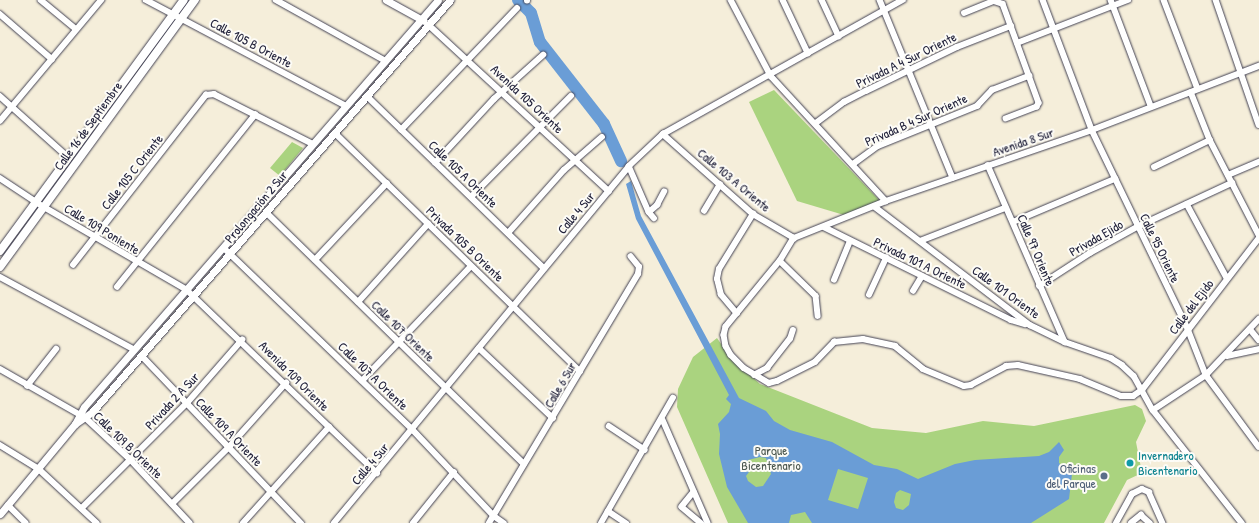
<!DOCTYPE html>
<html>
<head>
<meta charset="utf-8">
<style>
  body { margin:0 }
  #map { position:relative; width:1259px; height:523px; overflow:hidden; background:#f5eeda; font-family:"Patrick Hand",sans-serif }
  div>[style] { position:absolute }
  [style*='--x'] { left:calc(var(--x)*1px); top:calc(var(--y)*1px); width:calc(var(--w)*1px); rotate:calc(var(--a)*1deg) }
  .green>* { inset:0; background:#aad37f }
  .water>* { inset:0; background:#6a9dd6 }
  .stream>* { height:2px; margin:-1px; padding:0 1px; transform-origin:1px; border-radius:1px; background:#6a9dd6 }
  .river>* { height:12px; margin:-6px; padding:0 6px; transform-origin:6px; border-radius:6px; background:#6a9dd6 }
  .roads { filter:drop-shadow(0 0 1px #424153) drop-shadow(0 0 1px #424153) }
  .minor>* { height:5.5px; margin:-2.75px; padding:0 2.75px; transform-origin:2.75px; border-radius:2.75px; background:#fff }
  .tertiary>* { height:7px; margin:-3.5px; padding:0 3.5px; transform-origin:3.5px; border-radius:3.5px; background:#fff }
  .secondary>* { height:8px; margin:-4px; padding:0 4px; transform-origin:4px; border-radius:4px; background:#fff }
  .dots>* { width:11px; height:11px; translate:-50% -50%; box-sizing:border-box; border:2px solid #fdfcf7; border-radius:50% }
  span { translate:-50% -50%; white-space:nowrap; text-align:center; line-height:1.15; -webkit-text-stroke:4px #fdfcf7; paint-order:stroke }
  .street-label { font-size:13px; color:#22223b }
  .park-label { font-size:13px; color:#4b574f }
  .culture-label { font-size:13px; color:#0d838f }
  .left { translate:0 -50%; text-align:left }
  .service-label { font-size:13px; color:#4e5e75 }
  .right { translate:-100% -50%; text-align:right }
</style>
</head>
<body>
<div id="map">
  <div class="green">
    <i style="clip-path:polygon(774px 90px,880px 201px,844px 215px,797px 201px,749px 102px)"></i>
    <i style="clip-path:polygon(292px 142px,303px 148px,280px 176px,270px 168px)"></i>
    <i style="clip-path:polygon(717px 338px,730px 357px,760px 384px,872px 428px,926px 433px,983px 421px,1034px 426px,1135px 405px,1142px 409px,1146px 421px,1136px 442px,1142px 473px,1127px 480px,1104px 523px,728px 523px,677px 407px,678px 389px,693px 357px)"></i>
  </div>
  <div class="water">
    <i style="clip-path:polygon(evenodd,631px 181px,641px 216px,739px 398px,766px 411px,774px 421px,790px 430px,832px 442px,874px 465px,897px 469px,918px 479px,955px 464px,975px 460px,1039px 456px,1049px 452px,1059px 442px,1064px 450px,1059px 457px,1059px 463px,1072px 474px,1069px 499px,1031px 523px,812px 523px,805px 512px,791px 515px,789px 523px,748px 523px,727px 487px,719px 454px,720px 434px,718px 424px,729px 412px,731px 404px,726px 399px,729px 395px,636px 219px,626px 184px,631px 181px,760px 457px,766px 458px,771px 474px,763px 486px,756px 487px,748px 481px,746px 476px,749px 472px,745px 470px,748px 460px,760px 457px,631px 181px,838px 469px,868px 478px,858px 509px,828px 500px,838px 469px,631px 181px,900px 490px,911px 494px,909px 505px,903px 510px,896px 508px,894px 502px,896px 493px,900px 490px)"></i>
  </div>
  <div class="stream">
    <i style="--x:518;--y:0;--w:22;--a:47"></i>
    <i style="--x:533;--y:16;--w:24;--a:75"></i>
    <i style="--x:539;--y:39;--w:92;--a:51.1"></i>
    <i style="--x:597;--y:111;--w:57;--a:63.9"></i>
  </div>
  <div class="river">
    <i style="--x:518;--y:0;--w:18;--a:45"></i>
    <i style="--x:531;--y:13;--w:30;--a:73"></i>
    <i style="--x:540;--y:42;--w:104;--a:52"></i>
    <i style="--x:604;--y:124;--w:41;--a:65.3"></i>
  </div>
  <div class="roads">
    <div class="minor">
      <i style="--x:41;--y:0;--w:45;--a:39.6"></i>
      <i style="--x:146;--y:0;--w:226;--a:27.9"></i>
      <i style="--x:276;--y:0;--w:126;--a:29"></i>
      <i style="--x:731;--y:0;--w:86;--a:62.2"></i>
      <i style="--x:771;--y:76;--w:170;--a:47.4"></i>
      <i style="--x:783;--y:0;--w:59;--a:64.7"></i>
      <i style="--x:822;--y:0;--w:40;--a:65"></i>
      <i style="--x:880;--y:0;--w:192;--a:67.7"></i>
      <i style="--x:1043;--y:0;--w:139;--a:69.3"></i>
      <i style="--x:1092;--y:130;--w:221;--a:64.2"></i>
      <i style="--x:1188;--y:329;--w:49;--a:68.6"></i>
      <i style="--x:1206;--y:375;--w:89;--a:53.6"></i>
      <i style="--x:1111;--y:0;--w:113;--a:69.3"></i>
      <i style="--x:1164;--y:0;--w:95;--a:69.1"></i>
      <i style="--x:1216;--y:0;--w:132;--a:71"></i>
      <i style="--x:527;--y:1;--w:1;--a:-90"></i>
      <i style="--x:964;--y:13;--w:32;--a:-22"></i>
      <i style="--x:994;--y:1;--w:9;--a:18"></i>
      <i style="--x:1003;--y:4;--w:105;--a:70"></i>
      <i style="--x:1039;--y:103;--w:4;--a:117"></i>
      <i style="--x:1037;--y:107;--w:33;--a:159"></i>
      <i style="--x:0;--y:14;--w:69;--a:40.9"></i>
      <i style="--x:429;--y:25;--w:245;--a:42.7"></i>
      <i style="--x:1017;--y:43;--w:119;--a:-21.2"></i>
      <i style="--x:1191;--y:92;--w:52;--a:68.4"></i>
      <i style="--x:1210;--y:140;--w:107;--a:62.7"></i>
      <i style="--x:0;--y:96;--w:91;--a:41.9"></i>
      <i style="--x:367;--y:96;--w:247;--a:44.2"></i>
      <i style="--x:0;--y:121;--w:158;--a:-50.1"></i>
      <i style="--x:816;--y:123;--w:35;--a:-37"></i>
      <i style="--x:844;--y:102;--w:25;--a:-27"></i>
      <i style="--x:866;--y:91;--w:101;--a:-25.8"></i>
      <i style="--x:957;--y:47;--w:58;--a:-21.3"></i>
      <i style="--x:401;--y:130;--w:168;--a:-46.4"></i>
      <i style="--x:335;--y:133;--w:342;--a:44.2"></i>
      <i style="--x:663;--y:134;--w:120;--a:41.6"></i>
      <i style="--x:753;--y:214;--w:48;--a:30.3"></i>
      <i style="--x:435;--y:163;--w:87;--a:-47.3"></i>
      <i style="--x:494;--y:99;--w:66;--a:-41.9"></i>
      <i style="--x:853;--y:164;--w:31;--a:-36"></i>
      <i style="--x:878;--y:146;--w:107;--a:-22"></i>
      <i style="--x:977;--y:106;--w:22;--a:-47"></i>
      <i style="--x:992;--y:90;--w:40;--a:-21"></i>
      <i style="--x:988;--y:165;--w:193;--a:66.5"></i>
      <i style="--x:629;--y:166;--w:50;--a:66.5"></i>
      <i style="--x:649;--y:212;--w:8;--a:50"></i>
      <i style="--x:1154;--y:167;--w:62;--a:-25.7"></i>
      <i style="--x:1228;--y:175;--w:34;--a:-23"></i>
      <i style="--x:0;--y:178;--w:53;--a:33.4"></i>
      <i style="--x:44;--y:207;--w:165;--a:30.1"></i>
      <i style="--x:187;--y:290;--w:264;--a:43.9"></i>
      <i style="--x:471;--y:197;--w:142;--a:-45.3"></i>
      <i style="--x:1187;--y:204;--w:84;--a:61.6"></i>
      <i style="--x:875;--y:207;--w:195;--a:37.3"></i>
      <i style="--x:1030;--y:325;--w:39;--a:26"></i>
      <i style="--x:1065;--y:342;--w:49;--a:19.2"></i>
      <i style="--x:1111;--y:358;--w:13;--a:32"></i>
      <i style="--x:1122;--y:365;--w:16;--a:43"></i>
      <i style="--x:1134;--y:376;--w:39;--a:61"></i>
      <i style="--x:1153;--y:410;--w:144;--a:51.8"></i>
      <i style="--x:704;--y:211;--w:31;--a:-59"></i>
      <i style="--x:649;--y:212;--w:11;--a:-41"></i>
      <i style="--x:657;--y:205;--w:15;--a:-62"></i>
      <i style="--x:267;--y:213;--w:359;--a:44.3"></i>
      <i style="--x:1013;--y:222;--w:111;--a:-22.9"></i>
      <i style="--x:824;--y:227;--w:209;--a:26.4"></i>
      <i style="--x:1011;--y:320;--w:15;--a:16"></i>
      <i style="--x:508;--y:233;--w:84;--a:-48.4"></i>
      <i style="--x:564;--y:170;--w:50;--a:-41"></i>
      <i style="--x:794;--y:238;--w:27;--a:121"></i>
      <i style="--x:780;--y:261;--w:85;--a:129.3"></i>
      <i style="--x:726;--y:327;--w:8;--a:104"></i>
      <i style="--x:724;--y:335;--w:11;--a:80"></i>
      <i style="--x:726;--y:346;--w:10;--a:61"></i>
      <i style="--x:731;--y:355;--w:18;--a:45"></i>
      <i style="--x:744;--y:368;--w:29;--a:31"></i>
      <i style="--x:769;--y:383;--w:8;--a:-14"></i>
      <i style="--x:777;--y:381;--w:42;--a:-26.6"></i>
      <i style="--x:815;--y:362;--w:28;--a:-46"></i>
      <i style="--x:834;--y:342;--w:29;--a:-6"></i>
      <i style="--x:863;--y:339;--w:33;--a:12"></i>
      <i style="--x:895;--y:346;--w:36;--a:39"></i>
      <i style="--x:923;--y:369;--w:44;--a:22.5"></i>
      <i style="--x:964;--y:386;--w:7;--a:-8"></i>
      <i style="--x:971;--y:385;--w:40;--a:-28"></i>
      <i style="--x:1006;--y:366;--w:12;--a:-5"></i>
      <i style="--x:1018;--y:365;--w:64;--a:12.7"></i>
      <i style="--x:1080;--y:379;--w:44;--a:22.5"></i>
      <i style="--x:1121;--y:396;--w:12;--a:0"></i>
      <i style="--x:1133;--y:396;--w:11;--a:-34"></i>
      <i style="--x:1142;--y:390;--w:192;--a:-52.4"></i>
      <i style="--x:794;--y:238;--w:99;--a:-21.9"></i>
      <i style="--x:886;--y:201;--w:218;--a:-19"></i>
      <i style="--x:1092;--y:130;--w:179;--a:-21"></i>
      <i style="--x:920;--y:241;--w:91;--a:-21.2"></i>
      <i style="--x:224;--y:248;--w:262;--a:43.9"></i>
      <i style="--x:413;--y:430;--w:118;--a:46.7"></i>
      <i style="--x:494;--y:516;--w:12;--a:35"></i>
      <i style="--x:315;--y:260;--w:105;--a:-46.9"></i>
      <i style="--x:780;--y:261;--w:50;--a:44.2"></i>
      <i style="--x:816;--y:296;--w:20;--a:84"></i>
      <i style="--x:73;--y:265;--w:216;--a:-52"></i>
      <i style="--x:206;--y:95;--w:8;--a:-7"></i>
      <i style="--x:214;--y:94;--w:111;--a:26.8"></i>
      <i style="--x:0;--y:277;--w:153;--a:28.4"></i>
      <i style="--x:834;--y:280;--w:42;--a:-67.7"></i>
      <i style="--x:1039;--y:286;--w:61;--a:-32.9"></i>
      <i style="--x:1090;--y:253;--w:54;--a:-29"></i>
      <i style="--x:1137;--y:227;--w:105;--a:-24.9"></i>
      <i style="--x:117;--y:287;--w:221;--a:-51.3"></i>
      <i style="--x:913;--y:291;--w:17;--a:-59"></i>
      <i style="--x:869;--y:295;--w:41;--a:-65.3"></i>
      <i style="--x:358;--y:302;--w:105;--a:-48.1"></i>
      <i style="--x:737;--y:314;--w:25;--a:-130"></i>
      <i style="--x:721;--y:295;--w:16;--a:-104"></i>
      <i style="--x:717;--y:279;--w:10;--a:-79"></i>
      <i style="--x:719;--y:269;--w:65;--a:-58.3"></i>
      <i style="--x:1250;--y:329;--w:14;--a:51"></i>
      <i style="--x:479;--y:348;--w:102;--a:43.4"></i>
      <i style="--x:142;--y:356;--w:231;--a:46.4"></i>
      <i style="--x:1227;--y:356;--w:33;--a:-12"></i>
      <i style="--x:0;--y:369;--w:99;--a:29.7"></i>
      <i style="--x:86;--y:418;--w:62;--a:43"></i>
      <i style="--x:131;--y:460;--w:86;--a:46.9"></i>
      <i style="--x:754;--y:375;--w:15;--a:-28"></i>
      <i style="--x:767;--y:368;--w:37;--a:-52"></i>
      <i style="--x:790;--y:339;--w:9;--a:-72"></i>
      <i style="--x:362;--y:381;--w:158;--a:-46.5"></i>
      <i style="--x:27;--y:386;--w:47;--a:-51.9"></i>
      <i style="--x:1153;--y:410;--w:64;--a:-33.4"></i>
      <i style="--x:1206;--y:375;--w:77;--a:-46.6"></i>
      <i style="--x:663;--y:420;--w:112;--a:66.4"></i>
      <i style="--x:609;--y:426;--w:43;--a:33.7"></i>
      <i style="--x:0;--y:445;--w:46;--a:31.6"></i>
      <i style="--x:39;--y:469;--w:79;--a:43"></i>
      <i style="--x:694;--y:492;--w:19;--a:129"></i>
      <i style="--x:682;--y:507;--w:25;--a:40"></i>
      <i style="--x:172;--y:504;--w:81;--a:-45"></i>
      <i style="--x:229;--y:447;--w:86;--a:-48.3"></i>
      <i style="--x:8;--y:505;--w:25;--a:45"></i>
      <i style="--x:82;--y:508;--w:148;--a:-45"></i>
      <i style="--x:187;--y:403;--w:84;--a:-48.9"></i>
      <i style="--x:608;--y:511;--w:22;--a:34"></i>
      <i style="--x:243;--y:523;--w:129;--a:-48.1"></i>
      <i style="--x:334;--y:523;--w:463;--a:-50.4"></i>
      <i style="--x:629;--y:166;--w:47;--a:-43.3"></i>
      <i style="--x:663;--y:134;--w:275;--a:-29.2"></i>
      <i style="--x:413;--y:523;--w:65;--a:-51.2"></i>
      <i style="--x:489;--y:523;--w:290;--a:-59.1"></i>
      <i style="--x:638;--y:274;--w:7;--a:-82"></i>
      <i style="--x:639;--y:267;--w:13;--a:-129"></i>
      <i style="--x:601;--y:523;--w:144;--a:-60.1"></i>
      <i style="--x:1116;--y:523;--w:33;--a:-61"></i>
      <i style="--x:1132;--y:494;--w:11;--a:-27"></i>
      <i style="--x:1142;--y:489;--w:8;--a:23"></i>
      <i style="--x:1149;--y:492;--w:34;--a:66"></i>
      <i style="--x:1131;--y:523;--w:13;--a:-39"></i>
      <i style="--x:1141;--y:515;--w:12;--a:42"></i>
    </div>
    <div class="tertiary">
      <i style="--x:386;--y:0;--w:43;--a:28.9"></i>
      <i style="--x:75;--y:424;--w:21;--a:-35"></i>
      <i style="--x:92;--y:412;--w:546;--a:-49.01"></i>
      <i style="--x:0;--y:514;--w:117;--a:-50.2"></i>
      <i style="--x:75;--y:424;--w:19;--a:-62"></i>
      <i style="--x:84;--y:407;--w:539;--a:-48.98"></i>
    </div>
    <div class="secondary">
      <i style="--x:0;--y:251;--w:311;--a:-53.8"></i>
      <i style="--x:0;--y:267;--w:331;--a:-53.9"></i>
    </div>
  </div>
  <div class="dots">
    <i style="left:1130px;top:463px;background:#0f9aa8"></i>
    <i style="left:1104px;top:476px;background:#5c6f8a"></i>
  </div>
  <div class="street-label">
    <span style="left:251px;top:43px;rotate:28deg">Calle 105 B Oriente</span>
    <span style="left:906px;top:60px;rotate:-26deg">Privada A 4 Sur Oriente</span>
    <span style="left:527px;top:99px;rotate:43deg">Avenida 105 Oriente</span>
    <span style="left:916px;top:120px;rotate:-24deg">Privada B 4 Sur Oriente</span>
    <span style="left:88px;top:126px;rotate:-54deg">Calle 16 de Septiembre</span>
    <span style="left:1023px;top:142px;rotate:-19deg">Avenida 8 Sur</span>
    <span style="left:132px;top:172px;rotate:-52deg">Calle 105 C Oriente</span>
    <span style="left:463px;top:174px;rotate:44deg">Calle 105 A Oriente</span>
    <span style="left:734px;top:180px;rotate:40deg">Calle 103 A Oriente</span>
    <span style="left:256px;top:207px;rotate:-50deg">Prolongación 2 Sur</span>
    <span style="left:576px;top:213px;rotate:-50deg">Calle 4 Sur</span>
    <span style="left:102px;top:229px;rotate:31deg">Calle 109 Poniente</span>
    <span style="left:1096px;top:238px;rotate:-30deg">Privada Ejido</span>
    <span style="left:465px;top:244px;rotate:44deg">Privada 105 B Oriente</span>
    <span style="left:1160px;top:248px;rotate:64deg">Calle 95 Oriente</span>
    <span style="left:1036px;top:250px;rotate:67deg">Calle 97 Oriente</span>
    <span style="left:920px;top:263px;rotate:26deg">Privada 101 A Oriente</span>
    <span style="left:1006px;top:292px;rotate:36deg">Calle 101 Oriente</span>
    <span style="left:1191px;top:307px;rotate:-53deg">Calle del Ejido</span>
    <span style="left:403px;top:331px;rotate:44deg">Calle 107 Oriente</span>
    <span style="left:294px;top:376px;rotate:45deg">Avenida 109 Oriente</span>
    <span style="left:373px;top:376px;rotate:44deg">Calle 107 A Oriente</span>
    <span style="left:560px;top:385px;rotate:-60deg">Calle 6 Sur</span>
    <span style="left:172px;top:401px;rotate:-47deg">Privada 2 A Sur</span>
    <span style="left:229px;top:432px;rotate:46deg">Calle 109 A Oriente</span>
    <span style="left:128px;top:445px;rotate:44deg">Calle 109 B Oriente</span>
    <span style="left:370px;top:464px;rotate:-50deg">Calle 4 Sur</span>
  </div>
  <div class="park-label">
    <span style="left:771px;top:458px">Parque<br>Bicentenario</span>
  </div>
  <div class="culture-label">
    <span class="left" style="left:1138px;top:463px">Invernadero<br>Bicentenario</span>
  </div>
  <div class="service-label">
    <span class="right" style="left:1096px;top:476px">Oficinas<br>del Parque</span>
  </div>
</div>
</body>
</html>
